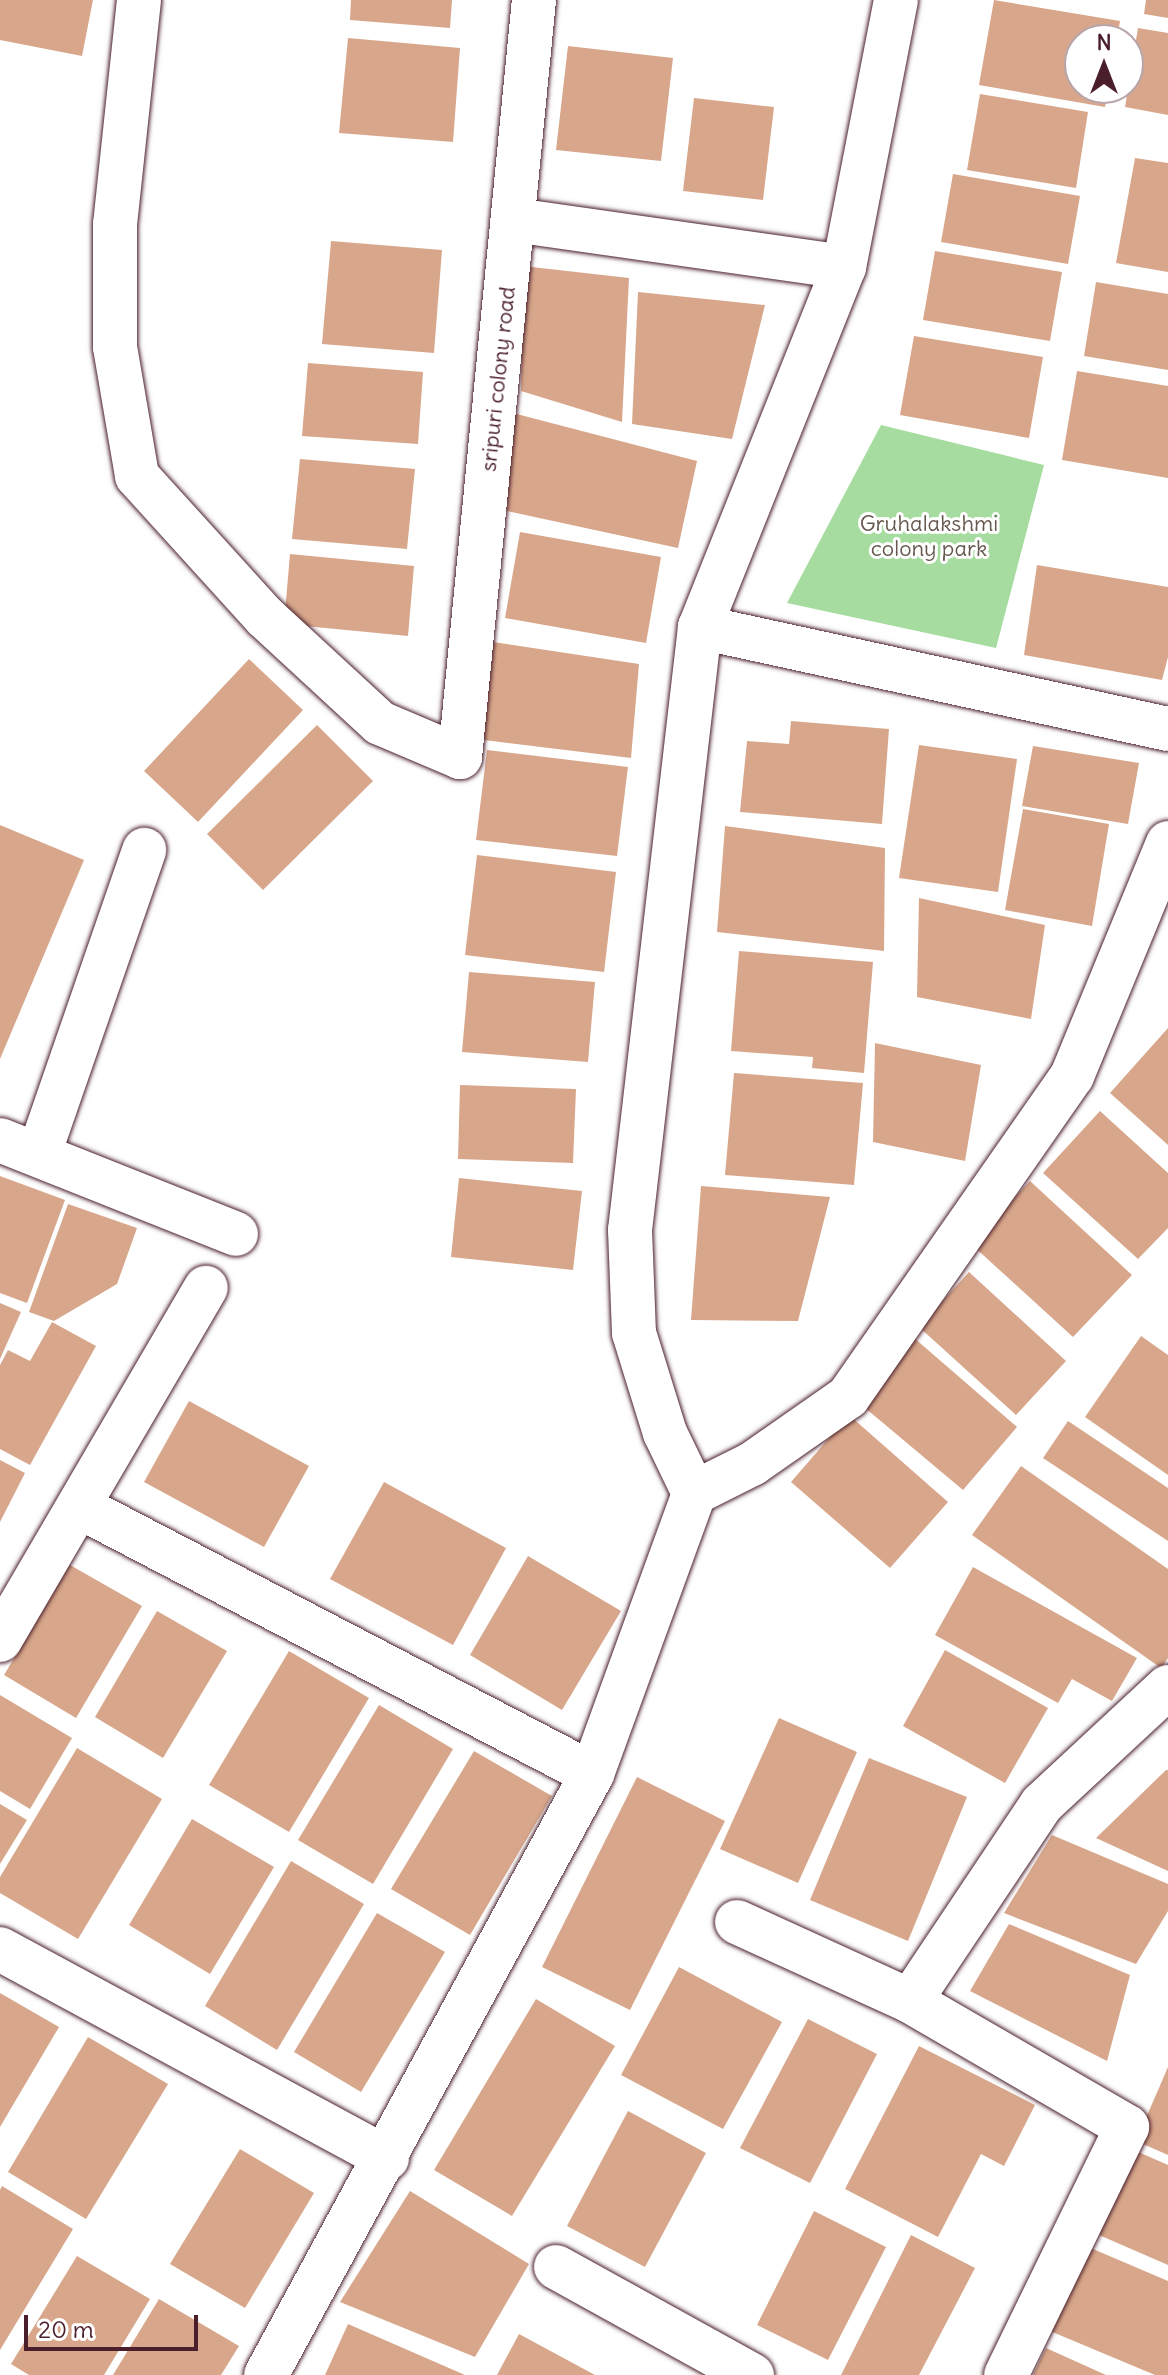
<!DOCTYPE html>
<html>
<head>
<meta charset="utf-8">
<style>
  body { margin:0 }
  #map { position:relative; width:1168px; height:2375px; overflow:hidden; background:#fff; font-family:Delius,sans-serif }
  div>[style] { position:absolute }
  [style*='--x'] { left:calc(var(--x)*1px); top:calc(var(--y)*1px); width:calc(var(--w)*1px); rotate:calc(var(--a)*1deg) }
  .green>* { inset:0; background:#a6dc9f }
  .building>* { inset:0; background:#d8a78b }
  .roads { filter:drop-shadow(0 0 2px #4a1f2b) drop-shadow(0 0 2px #4a1f2b) }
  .minor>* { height:44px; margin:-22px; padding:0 22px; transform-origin:22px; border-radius:22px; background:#fff }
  span { translate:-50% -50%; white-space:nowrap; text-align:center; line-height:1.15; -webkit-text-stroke:6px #fff; paint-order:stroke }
  .street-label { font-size:22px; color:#4a1f2b }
  .park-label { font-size:22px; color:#66584e }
  .north { position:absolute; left:1064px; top:24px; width:80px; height:80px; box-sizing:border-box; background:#fff; border:2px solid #b7a5aa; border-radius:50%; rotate:0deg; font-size:22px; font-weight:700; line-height:32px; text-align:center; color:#4a1f2b }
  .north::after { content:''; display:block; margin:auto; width:28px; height:36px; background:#4a1f2b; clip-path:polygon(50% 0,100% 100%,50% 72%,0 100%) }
  .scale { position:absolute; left:24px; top:2315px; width:174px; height:36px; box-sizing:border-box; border:4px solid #4a1f2b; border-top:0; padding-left:10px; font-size:24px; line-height:28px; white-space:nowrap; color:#4a1f2b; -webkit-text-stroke:6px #fff; paint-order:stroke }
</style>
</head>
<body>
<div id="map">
  <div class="green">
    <i style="clip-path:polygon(881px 425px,1044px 465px,996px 648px,787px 603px)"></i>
  </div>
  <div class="building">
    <i style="clip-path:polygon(0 0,93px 0,82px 56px,0 40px)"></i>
    <i style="clip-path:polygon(351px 0,452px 0,450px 28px,350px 20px)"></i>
    <i style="clip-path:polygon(994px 0,1120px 21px,1117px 40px,1080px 40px,1080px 88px,1108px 88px,1105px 107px,979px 85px)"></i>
    <i style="clip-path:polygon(1146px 0,1168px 0,1168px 18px,1144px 14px)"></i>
    <i style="clip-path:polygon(1138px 28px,1168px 33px,1168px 115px,1125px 107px)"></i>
    <i style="clip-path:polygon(348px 38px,460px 48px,453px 142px,339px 133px)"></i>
    <i style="clip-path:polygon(568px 46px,673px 58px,661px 161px,556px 150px)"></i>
    <i style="clip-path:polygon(980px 94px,1088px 112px,1076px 188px,967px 170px)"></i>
    <i style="clip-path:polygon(694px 98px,774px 107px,763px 200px,683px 191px)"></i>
    <i style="clip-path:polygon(1135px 158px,1168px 163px,1168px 272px,1116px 263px)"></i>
    <i style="clip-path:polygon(953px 174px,1080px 196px,1068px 264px,941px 242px)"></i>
    <i style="clip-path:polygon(331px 241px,442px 250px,434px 353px,322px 344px)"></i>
    <i style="clip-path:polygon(935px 251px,1062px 272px,1050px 341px,923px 320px)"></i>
    <i style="clip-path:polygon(523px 266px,629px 278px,622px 422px,521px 391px)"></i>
    <i style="clip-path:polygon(1096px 282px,1168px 294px,1168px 370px,1084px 356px)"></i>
    <i style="clip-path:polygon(638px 292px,765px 305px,732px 439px,632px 424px)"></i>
    <i style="clip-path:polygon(914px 336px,1043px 357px,1029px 438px,900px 415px)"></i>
    <i style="clip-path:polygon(308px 363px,423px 372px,418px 444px,302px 436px)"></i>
    <i style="clip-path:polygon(1077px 371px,1168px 386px,1168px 478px,1062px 460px)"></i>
    <i style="clip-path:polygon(509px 412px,697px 461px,678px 548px,507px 511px)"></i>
    <i style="clip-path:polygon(300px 459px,415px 469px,407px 549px,292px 539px)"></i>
    <i style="clip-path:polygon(520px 532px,661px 557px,646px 643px,505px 618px)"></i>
    <i style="clip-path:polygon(290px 554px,414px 566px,408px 636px,284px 624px)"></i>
    <i style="clip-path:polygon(1037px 565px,1168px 587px,1168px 657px,1162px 680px,1024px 655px)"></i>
    <i style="clip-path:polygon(486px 641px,639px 664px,631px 758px,484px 740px)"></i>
    <i style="clip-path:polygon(249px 659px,303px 710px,198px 822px,144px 771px)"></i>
    <i style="clip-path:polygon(791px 721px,889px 729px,882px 824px,740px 812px,747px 741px,789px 744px)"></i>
    <i style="clip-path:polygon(317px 725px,373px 781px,263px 890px,207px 834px)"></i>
    <i style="clip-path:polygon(919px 745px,1017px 759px,998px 892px,899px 878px)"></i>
    <i style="clip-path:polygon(1033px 746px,1139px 763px,1128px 824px,1022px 806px)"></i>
    <i style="clip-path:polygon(487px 750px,628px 767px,617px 856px,476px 840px)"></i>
    <i style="clip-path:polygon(1023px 809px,1109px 824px,1092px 926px,1005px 910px)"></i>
    <i style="clip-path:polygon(0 825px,84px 860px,0 1059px)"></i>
    <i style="clip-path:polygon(725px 826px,885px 848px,884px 951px,717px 932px)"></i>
    <i style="clip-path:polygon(477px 855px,616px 872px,604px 972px,465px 955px)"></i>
    <i style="clip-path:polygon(919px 898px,1045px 925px,1031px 1019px,917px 997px)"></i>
    <i style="clip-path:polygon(739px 951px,873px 962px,864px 1073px,812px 1068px,813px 1057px,731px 1051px)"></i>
    <i style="clip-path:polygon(469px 972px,595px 982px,588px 1062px,462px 1052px)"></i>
    <i style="clip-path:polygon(1168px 1028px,1168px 1145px,1110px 1093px)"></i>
    <i style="clip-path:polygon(875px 1043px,981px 1065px,965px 1161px,873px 1142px)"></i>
    <i style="clip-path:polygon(734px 1073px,863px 1083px,854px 1185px,725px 1175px)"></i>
    <i style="clip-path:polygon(460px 1085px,576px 1089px,573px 1163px,458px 1159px)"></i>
    <i style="clip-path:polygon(1100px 1111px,1168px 1173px,1168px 1228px,1138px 1259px,1043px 1173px)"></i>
    <i style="clip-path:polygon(0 1176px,65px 1200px,27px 1303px,0 1293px)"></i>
    <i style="clip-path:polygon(459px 1178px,582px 1191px,573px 1270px,451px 1257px)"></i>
    <i style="clip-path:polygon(1030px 1181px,1132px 1275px,1073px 1337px,971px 1244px)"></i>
    <i style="clip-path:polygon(701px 1186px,830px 1197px,798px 1321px,691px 1320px)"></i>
    <i style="clip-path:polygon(68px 1204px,137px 1228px,117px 1284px,54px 1321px,29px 1312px)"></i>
    <i style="clip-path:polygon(969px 1272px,1066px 1361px,1016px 1415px,919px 1327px)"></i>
    <i style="clip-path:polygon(0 1303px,21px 1312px,0 1359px)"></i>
    <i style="clip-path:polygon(52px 1322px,96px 1346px,30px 1465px,0 1449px,0 1365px,8px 1350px,30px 1361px)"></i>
    <i style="clip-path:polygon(1141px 1336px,1168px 1355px,1168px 1475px,1085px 1417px)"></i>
    <i style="clip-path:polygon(913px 1337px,1017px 1427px,963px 1490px,858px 1402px)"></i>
    <i style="clip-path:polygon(189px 1401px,309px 1466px,264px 1547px,144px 1482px)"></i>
    <i style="clip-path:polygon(849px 1415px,948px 1502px,890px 1568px,791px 1482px)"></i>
    <i style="clip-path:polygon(1068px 1421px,1168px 1488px,1168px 1541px,1043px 1458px)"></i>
    <i style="clip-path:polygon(0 1460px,25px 1473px,0 1522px)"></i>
    <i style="clip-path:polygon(1021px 1466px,1168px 1569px,1168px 1658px,1161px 1668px,972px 1535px)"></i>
    <i style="clip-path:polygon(384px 1482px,506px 1548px,453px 1645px,330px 1579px)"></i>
    <i style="clip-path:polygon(528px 1556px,621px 1611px,562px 1710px,470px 1655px)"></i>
    <i style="clip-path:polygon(70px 1565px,142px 1606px,76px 1718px,4px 1675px)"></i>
    <i style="clip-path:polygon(973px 1567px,1137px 1658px,1112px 1701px,1072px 1679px,1058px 1703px,935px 1635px)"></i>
    <i style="clip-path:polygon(157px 1611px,227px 1651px,163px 1758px,95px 1717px)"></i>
    <i style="clip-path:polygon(945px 1650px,1048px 1708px,1005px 1783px,903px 1726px)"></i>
    <i style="clip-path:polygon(289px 1651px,369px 1698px,289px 1832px,209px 1785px)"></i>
    <i style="clip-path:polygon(0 1695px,72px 1738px,30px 1809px,0 1791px)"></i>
    <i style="clip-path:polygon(379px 1705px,453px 1749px,373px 1884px,298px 1840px)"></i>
    <i style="clip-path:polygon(779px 1718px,857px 1752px,798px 1883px,720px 1849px)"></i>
    <i style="clip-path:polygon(77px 1748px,162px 1799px,78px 1939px,0 1893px,0 1877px)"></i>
    <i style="clip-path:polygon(474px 1751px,552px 1796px,470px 1935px,391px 1889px)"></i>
    <i style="clip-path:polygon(869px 1758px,967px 1797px,908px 1941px,810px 1900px)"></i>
    <i style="clip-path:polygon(1166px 1770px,1168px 1770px,1168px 1871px,1096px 1838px)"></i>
    <i style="clip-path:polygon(637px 1777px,725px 1821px,630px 2010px,542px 1967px)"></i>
    <i style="clip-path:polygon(0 1804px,27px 1820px,0 1864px)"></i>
    <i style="clip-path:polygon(192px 1819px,274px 1867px,210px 1974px,129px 1925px)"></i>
    <i style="clip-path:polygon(1052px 1835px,1168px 1884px,1168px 1911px,1136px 1964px,1004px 1913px)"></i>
    <i style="clip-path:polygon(291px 1861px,364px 1904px,277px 2050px,205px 2006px)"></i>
    <i style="clip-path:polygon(377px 1913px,445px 1952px,361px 2092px,294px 2052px)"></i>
    <i style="clip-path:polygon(1009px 1924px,1130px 1975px,1107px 2061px,970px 1991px)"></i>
    <i style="clip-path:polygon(679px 1967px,782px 2022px,723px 2129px,621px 2075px)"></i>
    <i style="clip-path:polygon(0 1993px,59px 2027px,0 2127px)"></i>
    <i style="clip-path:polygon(536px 1999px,615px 2046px,512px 2216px,434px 2170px)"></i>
    <i style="clip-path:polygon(808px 2019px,877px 2054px,810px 2183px,740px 2148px)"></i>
    <i style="clip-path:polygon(88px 2037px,168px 2084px,86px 2219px,8px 2172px)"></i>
    <i style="clip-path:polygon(919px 2046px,1035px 2105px,1004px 2166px,981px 2154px,938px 2237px,845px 2189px)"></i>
    <i style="clip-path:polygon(1168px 2067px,1168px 2155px,1136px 2141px)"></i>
    <i style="clip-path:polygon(628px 2111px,706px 2153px,645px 2267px,567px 2226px)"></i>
    <i style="clip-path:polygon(240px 2149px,314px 2193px,245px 2308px,170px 2264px)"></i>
    <i style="clip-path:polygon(1136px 2151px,1168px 2165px,1168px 2265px,1099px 2235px)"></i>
    <i style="clip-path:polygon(2px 2186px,73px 2229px,0 2350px,0 2190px)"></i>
    <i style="clip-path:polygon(410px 2191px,529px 2264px,475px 2357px,340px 2302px)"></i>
    <i style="clip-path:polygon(814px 2211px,886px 2247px,828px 2360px,757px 2325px)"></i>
    <i style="clip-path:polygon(911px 2235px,975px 2268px,919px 2375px,841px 2375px)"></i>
    <i style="clip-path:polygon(1086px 2246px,1168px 2281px,1168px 2375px,1155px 2375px,1050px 2331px)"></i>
    <i style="clip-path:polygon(77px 2256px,150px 2299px,104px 2375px,29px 2375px,11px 2364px)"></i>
    <i style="clip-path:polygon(159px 2299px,239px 2346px,221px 2375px,113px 2375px)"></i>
    <i style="clip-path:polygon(348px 2324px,465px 2375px,325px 2375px)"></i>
    <i style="clip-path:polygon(519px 2334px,595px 2375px,497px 2375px)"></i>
    <i style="clip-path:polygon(1046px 2348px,1106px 2375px,1033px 2375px)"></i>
  </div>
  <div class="roads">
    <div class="minor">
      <i style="--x:139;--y:0;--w:225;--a:96.1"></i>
      <i style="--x:115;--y:224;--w:123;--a:90"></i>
      <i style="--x:115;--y:347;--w:131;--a:80.3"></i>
      <i style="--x:137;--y:476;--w:190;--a:47.8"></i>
      <i style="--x:265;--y:617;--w:156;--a:42.7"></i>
      <i style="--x:380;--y:723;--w:87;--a:23"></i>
      <i style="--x:460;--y:757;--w:761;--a:-84.42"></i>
      <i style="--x:896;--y:0;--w:272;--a:101"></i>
      <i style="--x:844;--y:267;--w:388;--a:111.8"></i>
      <i style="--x:700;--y:627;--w:607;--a:96.62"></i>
      <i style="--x:630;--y:1230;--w:103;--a:87.8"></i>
      <i style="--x:634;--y:1333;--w:105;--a:72.8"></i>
      <i style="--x:665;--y:1433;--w:67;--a:64.2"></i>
      <i style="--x:694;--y:1493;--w:65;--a:-26.6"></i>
      <i style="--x:752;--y:1464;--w:117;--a:-34.9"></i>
      <i style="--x:848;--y:1397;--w:391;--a:-55.1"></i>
      <i style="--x:1072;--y:1076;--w:252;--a:-67.6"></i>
      <i style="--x:514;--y:220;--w:333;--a:8.1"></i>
      <i style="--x:700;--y:627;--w:479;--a:12.3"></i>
      <i style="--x:0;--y:1140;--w:254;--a:21.7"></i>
      <i style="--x:39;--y:1154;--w:322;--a:-70.9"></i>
      <i style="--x:80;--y:1507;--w:577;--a:27.54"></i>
      <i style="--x:0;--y:1640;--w:408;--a:-59.7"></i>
      <i style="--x:737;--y:1922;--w:190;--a:24.5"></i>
      <i style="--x:910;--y:2001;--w:237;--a:-56.2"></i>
      <i style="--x:1042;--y:1804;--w:172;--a:-42.9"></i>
      <i style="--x:0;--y:1949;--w:440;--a:28.4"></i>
      <i style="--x:910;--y:2001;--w:251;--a:30.1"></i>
      <i style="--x:1127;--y:2127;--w:276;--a:116"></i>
      <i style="--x:556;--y:2267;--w:224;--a:28.9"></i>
      <i style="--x:266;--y:2375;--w:684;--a:-61.52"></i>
      <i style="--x:592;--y:1774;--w:299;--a:-70"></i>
    </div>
  </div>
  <div class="street-label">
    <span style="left:498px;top:379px;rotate:-84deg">sripuri colony road</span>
  </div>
  <div class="park-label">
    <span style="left:929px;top:536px">Gruhalakshmi<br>colony park</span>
  </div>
  <div class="north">N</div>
  <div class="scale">20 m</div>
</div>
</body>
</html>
